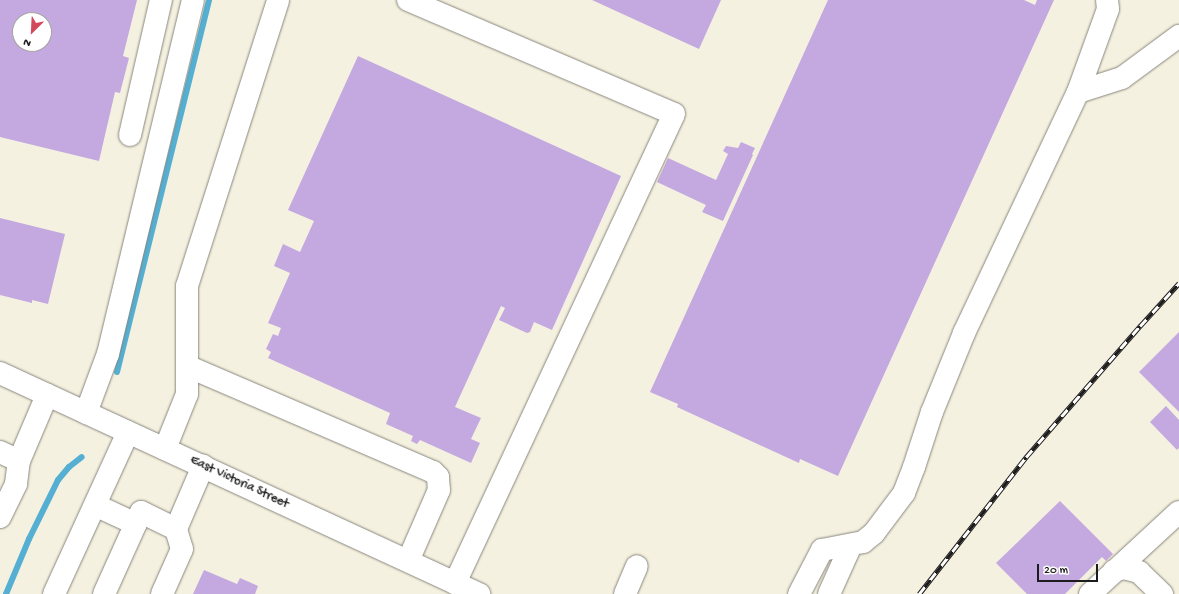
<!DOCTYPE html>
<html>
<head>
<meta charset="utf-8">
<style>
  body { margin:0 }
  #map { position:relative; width:1179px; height:594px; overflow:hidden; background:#f5f1e0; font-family:"Gochi Hand",sans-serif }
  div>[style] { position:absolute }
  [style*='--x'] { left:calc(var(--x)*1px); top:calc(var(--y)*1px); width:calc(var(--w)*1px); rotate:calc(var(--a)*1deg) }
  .stream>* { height:6px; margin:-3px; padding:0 3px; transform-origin:3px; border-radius:3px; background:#54afd2 }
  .building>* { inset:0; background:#c3a9e0 }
  .roads { filter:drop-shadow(0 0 1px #88867e) drop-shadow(0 0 1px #88867e) }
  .minor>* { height:22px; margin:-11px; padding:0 11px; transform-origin:11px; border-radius:11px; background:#fff }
  .rail>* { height:4.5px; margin-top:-2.25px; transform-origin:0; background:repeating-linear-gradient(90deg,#fff 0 9px,#1c1c1c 0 18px); box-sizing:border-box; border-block:1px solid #1c1c1c }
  span { translate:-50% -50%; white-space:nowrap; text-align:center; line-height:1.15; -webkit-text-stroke:3px #fff; paint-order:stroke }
  .street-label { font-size:13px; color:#1c1c1c }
  .north { position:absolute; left:12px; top:12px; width:40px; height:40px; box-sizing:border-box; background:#fff; border:1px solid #a4a4a4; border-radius:50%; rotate:204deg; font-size:11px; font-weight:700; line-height:16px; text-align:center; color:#1c1c1c }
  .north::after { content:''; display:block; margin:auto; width:14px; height:18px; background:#d1495b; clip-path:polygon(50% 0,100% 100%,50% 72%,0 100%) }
  .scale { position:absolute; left:1037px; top:564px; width:61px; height:18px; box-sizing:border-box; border:2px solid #1c1c1c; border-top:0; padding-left:5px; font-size:12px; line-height:14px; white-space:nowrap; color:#1c1c1c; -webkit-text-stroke:3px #fff; paint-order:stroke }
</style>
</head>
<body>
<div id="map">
  <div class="stream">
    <i style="--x:117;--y:372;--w:383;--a:-76.1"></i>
    <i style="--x:6;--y:594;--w:60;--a:-67.3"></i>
    <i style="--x:29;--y:539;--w:66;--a:-63.8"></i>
    <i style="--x:58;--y:480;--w:17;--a:-50"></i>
    <i style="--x:69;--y:467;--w:16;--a:-38"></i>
  </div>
  <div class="building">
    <i style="clip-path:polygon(evenodd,0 0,137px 0,123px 56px,129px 58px,120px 93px,115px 92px,99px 161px,0 137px,0 0,20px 20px,44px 20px,44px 44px,20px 44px,20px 20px)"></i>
    <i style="clip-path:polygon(592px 0,721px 0,699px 49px)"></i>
    <i style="clip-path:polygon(828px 0,1024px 0,1035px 5px,1037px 0,1054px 0,838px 476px,800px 459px,799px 463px,677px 407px,678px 404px,650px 392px)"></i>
    <i style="clip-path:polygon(358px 56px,621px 176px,552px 330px,534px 322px,530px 332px,527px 333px,499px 320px,505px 308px,501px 306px,455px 407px,481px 418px,471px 439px,480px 443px,471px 463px,420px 440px,417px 444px,411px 441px,413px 436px,386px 424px,390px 413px,268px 358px,271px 352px,266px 349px,273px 334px,278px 336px,281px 328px,268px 323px,290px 273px,274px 266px,283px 244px,300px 252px,314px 221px,288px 210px)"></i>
    <i style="clip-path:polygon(741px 142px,755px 148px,752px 154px,753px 155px,723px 221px,702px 212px,706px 205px,657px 182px,668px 158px,716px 180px,728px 154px,723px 151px,726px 146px,738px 148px)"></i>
    <i style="clip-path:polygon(0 218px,65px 234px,48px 304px,32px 300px,32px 303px,0 295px)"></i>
    <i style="clip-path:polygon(1179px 332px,1179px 412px,1139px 372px)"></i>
    <i style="clip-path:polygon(1166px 406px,1179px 420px,1179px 448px,1177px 450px,1150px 422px)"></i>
    <i style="clip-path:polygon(1060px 501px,1113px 554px,1106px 561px,1102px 557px,1065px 594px,1027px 594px,996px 563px)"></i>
    <i style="clip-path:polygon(204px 570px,237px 584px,240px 578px,258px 586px,255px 594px,193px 594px)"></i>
  </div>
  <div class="roads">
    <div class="minor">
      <i style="--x:408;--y:0;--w:289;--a:23.2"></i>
      <i style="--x:674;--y:114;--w:518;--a:115.03"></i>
      <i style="--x:1078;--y:92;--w:46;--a:-17.7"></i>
      <i style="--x:1122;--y:78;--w:71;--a:-36.4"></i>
      <i style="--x:130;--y:135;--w:139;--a:-77.1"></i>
      <i style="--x:187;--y:366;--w:268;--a:23.3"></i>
      <i style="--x:433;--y:472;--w:7;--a:45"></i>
      <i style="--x:438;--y:477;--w:13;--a:86"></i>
      <i style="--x:439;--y:490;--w:77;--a:113.6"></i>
      <i style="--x:0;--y:373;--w:528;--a:24.77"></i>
      <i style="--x:86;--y:413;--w:63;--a:-69.6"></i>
      <i style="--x:108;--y:354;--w:364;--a:-76.5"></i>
      <i style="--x:165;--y:449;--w:59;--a:-68.2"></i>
      <i style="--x:187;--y:394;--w:108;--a:-90"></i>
      <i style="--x:187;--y:286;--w:300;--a:-72.3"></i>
      <i style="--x:0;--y:452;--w:21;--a:25"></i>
      <i style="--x:19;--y:461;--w:72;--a:-67"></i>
      <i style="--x:95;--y:505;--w:45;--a:24.9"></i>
      <i style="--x:0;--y:517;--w:37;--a:-64"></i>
      <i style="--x:16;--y:484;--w:23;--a:-83"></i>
      <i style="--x:1114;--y:571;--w:10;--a:-17"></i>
      <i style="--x:1124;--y:568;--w:16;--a:15"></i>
      <i style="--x:1139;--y:572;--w:32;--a:44"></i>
      <i style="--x:54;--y:594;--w:178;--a:-65.4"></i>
      <i style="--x:104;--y:594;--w:90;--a:-65.7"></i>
      <i style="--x:141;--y:512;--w:39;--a:26"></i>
      <i style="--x:162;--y:594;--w:49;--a:-66"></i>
      <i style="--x:182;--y:549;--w:21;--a:-107"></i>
      <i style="--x:176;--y:529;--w:69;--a:-66.8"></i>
      <i style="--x:625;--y:594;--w:30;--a:-67"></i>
      <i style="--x:799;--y:594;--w:50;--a:-62.4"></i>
      <i style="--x:822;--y:550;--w:42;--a:-11"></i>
      <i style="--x:863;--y:542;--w:14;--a:-39"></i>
      <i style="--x:874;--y:533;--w:50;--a:-53.1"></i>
      <i style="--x:904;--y:493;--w:28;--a:-69"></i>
      <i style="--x:914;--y:467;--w:58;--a:-71.9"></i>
      <i style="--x:932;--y:412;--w:85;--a:-67.9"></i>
      <i style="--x:964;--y:333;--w:267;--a:-64.7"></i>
      <i style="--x:1078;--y:92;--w:88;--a:-70.1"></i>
      <i style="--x:1108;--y:9;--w:9;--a:-96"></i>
      <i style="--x:829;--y:594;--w:54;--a:-65.8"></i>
      <i style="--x:1090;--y:594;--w:121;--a:-42.7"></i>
    </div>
  </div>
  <div class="rail">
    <i style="--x:919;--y:594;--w:174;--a:-52"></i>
    <i style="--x:1026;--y:457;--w:174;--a:-49"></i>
    <i style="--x:1140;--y:326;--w:58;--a:-47.8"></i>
  </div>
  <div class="street-label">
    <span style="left:239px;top:483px;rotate:25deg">East Victoria Street</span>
  </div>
  <div class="north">N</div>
  <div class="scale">20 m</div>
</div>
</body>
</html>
